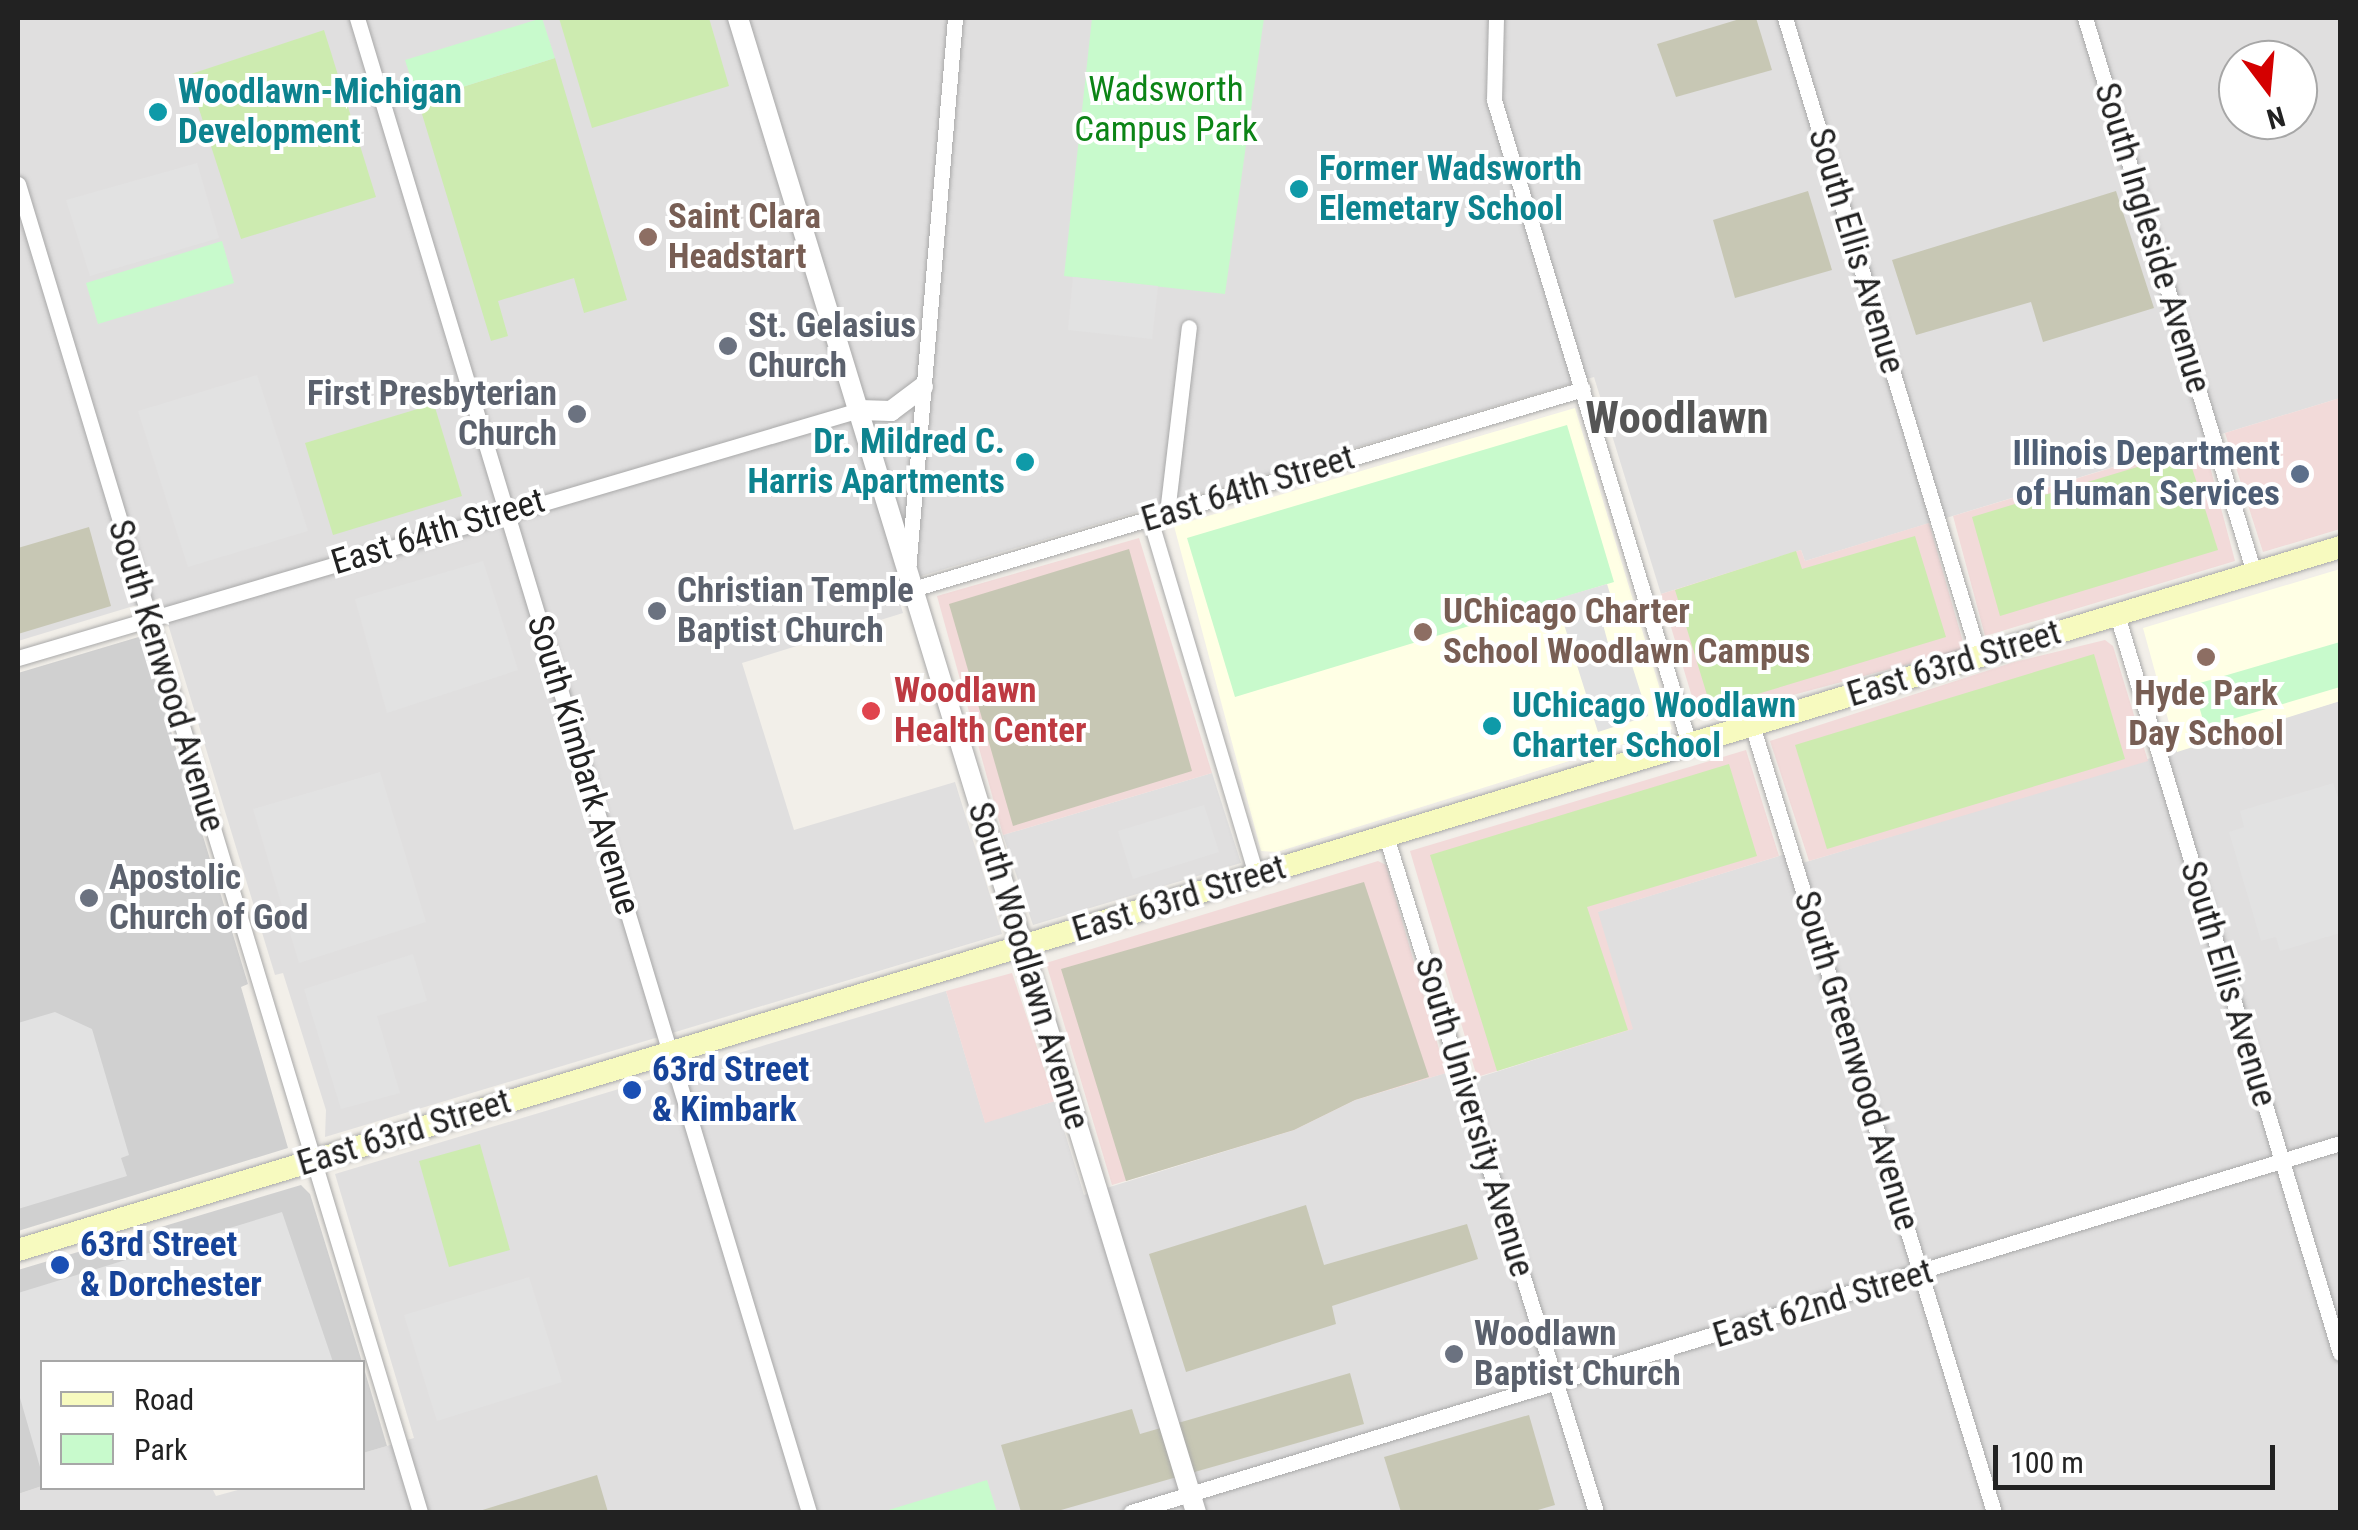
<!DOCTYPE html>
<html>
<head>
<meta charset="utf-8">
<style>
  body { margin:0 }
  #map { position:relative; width:2358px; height:1530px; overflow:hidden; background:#f2efe9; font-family:"Roboto Condensed",sans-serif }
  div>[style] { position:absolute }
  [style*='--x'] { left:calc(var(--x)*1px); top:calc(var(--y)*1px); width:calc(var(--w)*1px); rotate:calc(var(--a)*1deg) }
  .residential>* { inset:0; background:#e0dfdf }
  .commercial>* { inset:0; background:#f2dad9 }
  .education>* { inset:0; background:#ffffe5 }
  .religious>* { inset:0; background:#d0d0d0 }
  .construction>* { inset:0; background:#c7c7b4 }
  .grass>* { inset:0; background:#cdebb0 }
  .park>* { inset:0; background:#c8facc }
  .parking>* { inset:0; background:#e2e2e2 }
  .roads { filter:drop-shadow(0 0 2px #a9a9a9) drop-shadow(0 0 2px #a9a9a9) }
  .minor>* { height:15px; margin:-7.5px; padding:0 7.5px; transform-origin:7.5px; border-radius:7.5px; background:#fff }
  .tertiary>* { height:20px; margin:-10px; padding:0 10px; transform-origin:10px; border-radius:10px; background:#fff }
  .secondary>* { height:22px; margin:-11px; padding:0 11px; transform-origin:11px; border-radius:11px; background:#f7fabf }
  .dots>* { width:28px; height:28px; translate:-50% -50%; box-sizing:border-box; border:5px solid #fff; border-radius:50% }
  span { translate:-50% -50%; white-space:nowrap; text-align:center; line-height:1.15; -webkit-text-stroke:8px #fff; paint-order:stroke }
  .park-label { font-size:35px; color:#0c8416 }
  .culture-label { font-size:35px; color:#0d838f; font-weight:700 }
  .left { translate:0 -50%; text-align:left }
  .right { translate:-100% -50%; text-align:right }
  .education-label { font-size:35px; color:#785e54; font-weight:700 }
  .street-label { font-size:35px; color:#222 }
  .worship-label { font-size:35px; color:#5b616d; font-weight:700 }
  .service-label { font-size:35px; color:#4e5e75; font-weight:700 }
  .health-label { font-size:35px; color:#be3a42; font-weight:700 }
  .transit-label { font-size:35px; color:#164399; font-weight:700 }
  .district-label { font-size:45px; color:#555; font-weight:700 }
  .frame { position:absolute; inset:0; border:20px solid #222; pointer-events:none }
  .legend { position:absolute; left:40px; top:1360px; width:325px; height:130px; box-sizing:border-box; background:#fff; border:2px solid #a7a7a7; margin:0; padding:12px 18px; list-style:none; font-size:30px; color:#222 }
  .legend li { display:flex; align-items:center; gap:20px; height:50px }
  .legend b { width:50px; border:2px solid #a7a7a7 }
  .north { position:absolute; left:2218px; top:40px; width:100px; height:100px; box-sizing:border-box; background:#fff; border:2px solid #a7a7a7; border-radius:50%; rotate:164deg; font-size:28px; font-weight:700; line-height:40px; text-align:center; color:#222 }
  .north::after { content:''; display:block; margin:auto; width:35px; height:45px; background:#d40000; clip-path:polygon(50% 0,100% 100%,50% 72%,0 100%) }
  .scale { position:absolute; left:1993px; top:1445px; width:282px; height:45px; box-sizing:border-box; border:5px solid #222; border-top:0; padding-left:12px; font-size:30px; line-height:35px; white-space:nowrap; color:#222; -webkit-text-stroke:8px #fff; paint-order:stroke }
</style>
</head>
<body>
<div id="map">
  <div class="residential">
    <i style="clip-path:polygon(evenodd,18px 18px,2340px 18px,2340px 398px,1805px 561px,1801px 550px,1661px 594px,1594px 377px,894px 584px,903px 613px,742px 663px,794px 830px,955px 782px,1002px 934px,325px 1137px,326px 1110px,283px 973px,275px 975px,160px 598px,18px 641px,18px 18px,2238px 60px,2298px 60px,2298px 120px,2238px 120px,2238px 60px)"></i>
    <i style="clip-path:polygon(2340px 701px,2340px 1512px,18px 1512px,18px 1494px,42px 1486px,212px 1488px,216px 1496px,245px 1488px,362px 1488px,363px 1453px,414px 1438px,335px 1174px,946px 991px,985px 1122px,1055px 1101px,1084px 1195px,1294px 1130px,1355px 1100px,1459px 1069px,1464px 1082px,1632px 1029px,1597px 912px,1792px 852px,1796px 865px)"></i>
    <i style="clip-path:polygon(1212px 773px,1241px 863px,1033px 925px,1003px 835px)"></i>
  </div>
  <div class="commercial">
    <i style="clip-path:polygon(2340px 398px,2340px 529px,2263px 552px,2225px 433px)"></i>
    <i style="clip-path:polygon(2203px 440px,2235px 561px,1985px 636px,1953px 516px)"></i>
    <i style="clip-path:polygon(1929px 523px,1965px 649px,1699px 720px,1661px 594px,1801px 550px,1805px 561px)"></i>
    <i style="clip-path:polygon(1139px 538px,1212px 773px,1003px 835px,937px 596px)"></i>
    <i style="clip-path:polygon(2105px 640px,2113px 646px,2148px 761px,1809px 861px,1770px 741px,2014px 662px)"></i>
    <i style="clip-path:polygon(1746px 750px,1779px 856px,1598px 912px,1633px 1029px,1477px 1077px,1410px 851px)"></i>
    <i style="clip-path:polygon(1378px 861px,1386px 865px,1446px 1073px,1355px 1100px,1294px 1130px,1112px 1185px,1046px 963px)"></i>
    <i style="clip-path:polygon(1012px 973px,1055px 1101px,985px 1123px,946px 991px)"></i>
  </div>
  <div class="education">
    <i style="clip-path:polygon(1575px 408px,1672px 729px,1277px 852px,1261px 851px,1174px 526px)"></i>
    <i style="clip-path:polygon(2340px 569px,2340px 701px,2177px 752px,2143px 628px)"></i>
  </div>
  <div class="religious">
    <i style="clip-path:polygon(142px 636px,248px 984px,241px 987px,288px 1148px,18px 1231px,18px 673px)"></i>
    <i style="clip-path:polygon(301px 1185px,310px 1194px,362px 1362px,42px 1362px,42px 1486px,18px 1494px,18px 1270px)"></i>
    <i style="clip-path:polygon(363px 1365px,387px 1446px,363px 1453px,362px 1453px)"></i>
  </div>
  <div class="construction">
    <i style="clip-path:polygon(1743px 18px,1756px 18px,1772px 70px,1676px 97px,1657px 44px)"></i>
    <i style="clip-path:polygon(1808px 191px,1832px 270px,1735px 298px,1713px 220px)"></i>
    <i style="clip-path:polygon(2116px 191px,2154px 308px,2043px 342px,2031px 302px,1916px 335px,1892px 260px)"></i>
    <i style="clip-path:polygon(89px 527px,111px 606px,18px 634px,18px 548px)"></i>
    <i style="clip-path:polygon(1129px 549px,1192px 771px,1013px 826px,949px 604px)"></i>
    <i style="clip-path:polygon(1364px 882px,1429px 1077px,1355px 1100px,1294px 1130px,1126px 1181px,1061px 969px)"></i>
    <i style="clip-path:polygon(1306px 1205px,1324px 1265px,1467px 1224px,1478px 1259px,1332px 1306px,1336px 1324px,1186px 1372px,1149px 1254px)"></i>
    <i style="clip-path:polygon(1350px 1373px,1364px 1424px,1054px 1512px,1021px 1512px,1001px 1445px,1132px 1409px,1140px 1434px)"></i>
    <i style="clip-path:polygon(1529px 1415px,1555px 1505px,1531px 1512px,1401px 1512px,1384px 1457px)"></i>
    <i style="clip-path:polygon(597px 1475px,608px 1512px,476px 1512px)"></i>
  </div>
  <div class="grass">
    <i style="clip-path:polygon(559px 18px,709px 18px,729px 86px,592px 128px)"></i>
    <i style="clip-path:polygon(324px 30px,376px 197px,241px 239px,188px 75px)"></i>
    <i style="clip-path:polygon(555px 58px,627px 300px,584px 313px,574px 278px,498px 301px,508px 336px,491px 341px,418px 101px)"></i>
    <i style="clip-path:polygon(434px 404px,462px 496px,333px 535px,305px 443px)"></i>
    <i style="clip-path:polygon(2187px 452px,2218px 550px,2000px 616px,1972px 517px)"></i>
    <i style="clip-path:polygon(1915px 536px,1946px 637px,1711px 708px,1675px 590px,1796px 551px,1802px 569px)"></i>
    <i style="clip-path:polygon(2094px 654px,2125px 759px,1827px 849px,1795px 745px)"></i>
    <i style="clip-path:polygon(1729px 764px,1757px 856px,1587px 907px,1628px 1030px,1497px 1071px,1430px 855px)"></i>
    <i style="clip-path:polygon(480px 1144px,510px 1250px,449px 1267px,419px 1161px)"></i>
  </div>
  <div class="park">
    <i style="clip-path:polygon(542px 18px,555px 58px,418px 101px,405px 60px)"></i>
    <i style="clip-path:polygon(1092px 18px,1264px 18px,1225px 294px,1064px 276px)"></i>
    <i style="clip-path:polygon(222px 241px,234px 283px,98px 324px,86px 283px)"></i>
    <i style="clip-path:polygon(1567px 425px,1614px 582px,1235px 697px,1187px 538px)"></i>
    <i style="clip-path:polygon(2340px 642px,2340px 687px,2205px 727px,2193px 685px)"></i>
    <i style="clip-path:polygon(987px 1480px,997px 1512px,882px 1512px)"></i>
  </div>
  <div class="parking">
    <i style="clip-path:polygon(197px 163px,219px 238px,90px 276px,66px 200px)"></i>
    <i style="clip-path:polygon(1073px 277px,1158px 286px,1152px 339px,1068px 330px)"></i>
    <i style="clip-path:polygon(257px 375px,308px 531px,188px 567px,138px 411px)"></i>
    <i style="clip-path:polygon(483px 561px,518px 670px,387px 713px,355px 599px)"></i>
    <i style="clip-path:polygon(1607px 584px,1612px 600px,1598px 606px,1608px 643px,1624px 640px,1648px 716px,1598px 732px,1556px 599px)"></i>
    <i style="clip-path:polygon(380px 772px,426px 922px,299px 963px,253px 809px)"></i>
    <i style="clip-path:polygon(2333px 783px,2340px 804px,2340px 933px,2280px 951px,2276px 937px,2261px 941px,2229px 832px,2244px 827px,2240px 811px)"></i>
    <i style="clip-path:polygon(1204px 805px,1219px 852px,1133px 879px,1118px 831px)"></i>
    <i style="clip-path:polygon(413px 954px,427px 1001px,377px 1016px,400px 1093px,341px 1109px,304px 989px)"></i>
    <i style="clip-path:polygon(55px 1012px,92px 1029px,129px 1155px,121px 1158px,127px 1176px,18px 1209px,18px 1023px)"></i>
    <i style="clip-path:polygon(282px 1212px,333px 1362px,42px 1362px,42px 1474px,18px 1391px,18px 1293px)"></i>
    <i style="clip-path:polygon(529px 1277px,562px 1382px,437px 1421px,404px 1315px)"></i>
  </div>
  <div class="roads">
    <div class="minor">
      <i style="--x:357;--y:18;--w:1561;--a:73.17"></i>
      <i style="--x:1496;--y:18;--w:82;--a:91.4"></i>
      <i style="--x:1494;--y:100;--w:673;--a:73.15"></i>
      <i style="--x:1785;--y:18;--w:667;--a:73.09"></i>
      <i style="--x:2085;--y:18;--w:580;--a:73.06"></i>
      <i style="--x:18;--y:184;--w:1388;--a:73.16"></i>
      <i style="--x:1167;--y:513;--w:187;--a:-83.3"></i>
      <i style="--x:1150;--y:519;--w:371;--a:73.4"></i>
      <i style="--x:908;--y:571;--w:555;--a:-85.14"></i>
      <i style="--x:913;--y:589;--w:699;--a:-16.62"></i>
      <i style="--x:2117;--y:615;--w:771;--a:73.19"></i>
      <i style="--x:18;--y:658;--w:877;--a:-16.43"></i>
      <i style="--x:1752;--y:725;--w:823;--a:72.91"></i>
      <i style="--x:1386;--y:836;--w:708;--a:72.74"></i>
      <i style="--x:1131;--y:1512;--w:1264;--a:-16.97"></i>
    </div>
    <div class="tertiary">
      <i style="--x:738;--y:18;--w:1563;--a:72.96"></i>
      <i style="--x:859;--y:410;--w:32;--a:2"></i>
      <i style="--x:891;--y:411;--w:40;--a:-37"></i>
    </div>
    <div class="secondary">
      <i style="--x:18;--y:1250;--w:2426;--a:-16.84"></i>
    </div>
  </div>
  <div class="dots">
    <i style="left:158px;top:112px;background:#0f9aa8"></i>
    <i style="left:1299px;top:189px;background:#0f9aa8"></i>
    <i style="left:648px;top:237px;background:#8d6e63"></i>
    <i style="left:728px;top:346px;background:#6b7280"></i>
    <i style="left:577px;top:414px;background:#6b7280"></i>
    <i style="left:1025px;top:462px;background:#0f9aa8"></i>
    <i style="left:2300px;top:474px;background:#5c6f8a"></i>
    <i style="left:657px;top:611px;background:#6b7280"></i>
    <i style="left:1423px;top:632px;background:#8d6e63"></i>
    <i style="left:2206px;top:657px;background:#8d6e63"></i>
    <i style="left:871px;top:711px;background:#e0444e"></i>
    <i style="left:1492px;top:726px;background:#0f9aa8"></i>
    <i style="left:89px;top:898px;background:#6b7280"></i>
    <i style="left:632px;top:1090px;background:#1a4fb4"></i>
    <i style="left:60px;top:1265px;background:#1a4fb4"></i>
    <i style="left:1454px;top:1354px;background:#6b7280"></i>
  </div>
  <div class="park-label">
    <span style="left:1166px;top:110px">Wadsworth<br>Campus Park</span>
  </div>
  <div class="culture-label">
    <span class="left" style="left:178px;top:112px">Woodlawn-Michigan<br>Development</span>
    <span class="left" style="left:1319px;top:189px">Former Wadsworth<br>Elemetary School</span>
    <span class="right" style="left:1005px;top:462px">Dr. Mildred C.<br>Harris Apartments</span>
    <span class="left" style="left:1512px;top:726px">UChicago Woodlawn<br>Charter School</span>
  </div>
  <div class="education-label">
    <span class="left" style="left:668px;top:237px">Saint Clara<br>Headstart</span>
    <span class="left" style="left:1443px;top:632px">UChicago Charter<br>School Woodlawn Campus</span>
    <span style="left:2206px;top:714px">Hyde Park<br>Day School</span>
  </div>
  <div class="street-label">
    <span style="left:2152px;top:238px;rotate:73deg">South Ingleside Avenue</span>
    <span style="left:1856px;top:251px;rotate:73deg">South Ellis Avenue</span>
    <span style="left:1248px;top:489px;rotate:-17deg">East 64th Street</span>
    <span style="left:438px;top:532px;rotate:-17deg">East 64th Street</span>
    <span style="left:1954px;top:664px;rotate:-17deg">East 63rd Street</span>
    <span style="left:166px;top:676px;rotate:73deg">South Kenwood Avenue</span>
    <span style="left:583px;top:765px;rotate:73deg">South Kimbark Avenue</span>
    <span style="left:1179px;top:899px;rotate:-17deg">East 63rd Street</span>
    <span style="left:1028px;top:966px;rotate:73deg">South Woodlawn Avenue</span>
    <span style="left:2228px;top:984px;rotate:73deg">South Ellis Avenue</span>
    <span style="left:1856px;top:1061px;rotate:73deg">South Greenwood Avenue</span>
    <span style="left:1474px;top:1117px;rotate:73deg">South University Avenue</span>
    <span style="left:404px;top:1133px;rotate:-17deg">East 63rd Street</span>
    <span style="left:1823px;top:1304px;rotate:-17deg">East 62nd Street</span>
  </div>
  <div class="worship-label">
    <span class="left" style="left:748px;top:346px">St. Gelasius<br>Church</span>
    <span class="right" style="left:557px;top:414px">First Presbyterian<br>Church</span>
    <span class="left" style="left:677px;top:611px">Christian Temple<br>Baptist Church</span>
    <span class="left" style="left:109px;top:898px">Apostolic<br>Church of God</span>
    <span class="left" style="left:1474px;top:1354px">Woodlawn<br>Baptist Church</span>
  </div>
  <div class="service-label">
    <span class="right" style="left:2280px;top:474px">Illinois Department<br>of Human Services</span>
  </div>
  <div class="health-label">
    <span class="left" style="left:894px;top:711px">Woodlawn<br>Health Center</span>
  </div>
  <div class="transit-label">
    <span class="left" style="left:652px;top:1090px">63rd Street<br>&amp; Kimbark</span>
    <span class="left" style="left:80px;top:1265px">63rd Street<br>&amp; Dorchester</span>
  </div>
  <div class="district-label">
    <span style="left:1677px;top:418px">Woodlawn</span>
  </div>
  <div class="frame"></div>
  <ul class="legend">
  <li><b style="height:12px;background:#f7fabf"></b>Road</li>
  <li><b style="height:28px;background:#c8facc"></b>Park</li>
  </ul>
  <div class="north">N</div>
  <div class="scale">100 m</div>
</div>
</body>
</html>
